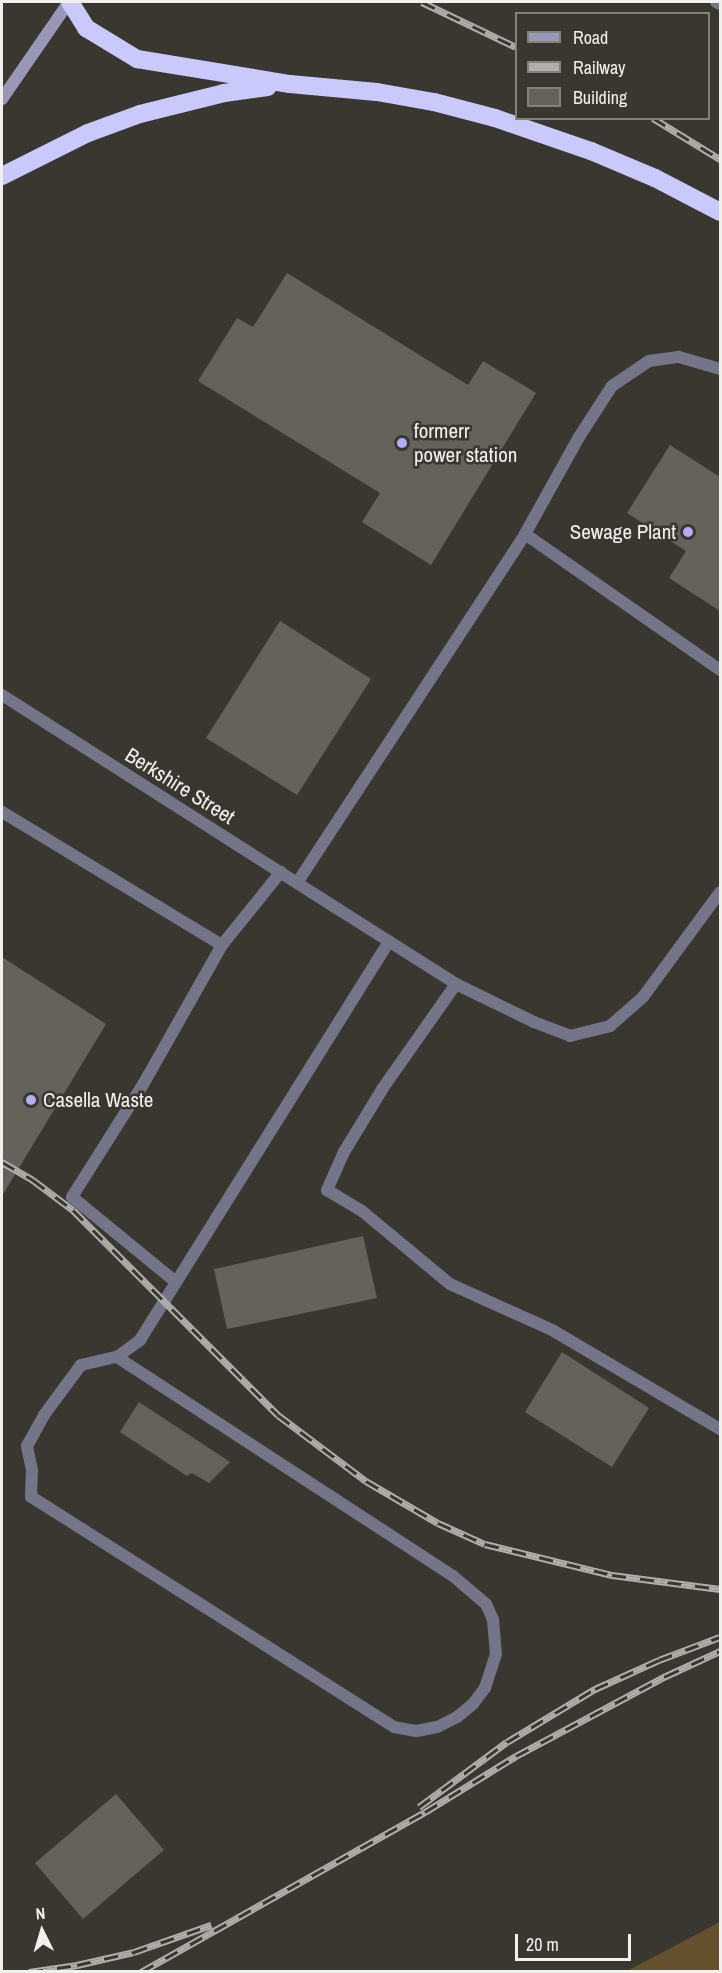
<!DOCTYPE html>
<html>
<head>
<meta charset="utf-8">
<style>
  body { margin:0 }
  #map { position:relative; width:722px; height:1973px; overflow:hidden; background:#3a3731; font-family:"Archivo Narrow",sans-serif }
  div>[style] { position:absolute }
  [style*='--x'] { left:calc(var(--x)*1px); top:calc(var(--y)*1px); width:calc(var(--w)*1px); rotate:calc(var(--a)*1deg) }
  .green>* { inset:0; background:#66512e }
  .building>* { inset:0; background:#65615b }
  .lane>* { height:12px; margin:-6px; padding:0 6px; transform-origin:6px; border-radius:6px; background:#757589 }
  .street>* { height:12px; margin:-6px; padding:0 6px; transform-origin:6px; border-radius:6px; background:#757589 }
  .secondary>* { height:12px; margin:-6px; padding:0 6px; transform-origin:6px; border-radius:6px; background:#9897b7 }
  .highway>* { height:18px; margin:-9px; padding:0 9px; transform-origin:9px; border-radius:9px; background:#cac9fb }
  .rail>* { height:7px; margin-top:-3.5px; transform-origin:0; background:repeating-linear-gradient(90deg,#3a3731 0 14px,#b1afab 0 28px); box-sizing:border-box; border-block:2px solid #b1afab }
  .dots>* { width:16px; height:16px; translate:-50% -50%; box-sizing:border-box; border:3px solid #3a3731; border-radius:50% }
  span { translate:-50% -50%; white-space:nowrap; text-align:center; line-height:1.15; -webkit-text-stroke:5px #3a3731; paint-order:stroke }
  .poi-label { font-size:21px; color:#f2f0ed }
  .left { translate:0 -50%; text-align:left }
  .right { translate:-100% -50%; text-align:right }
  .street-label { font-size:21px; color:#f2f0ed }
  .frame { position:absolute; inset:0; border:3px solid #f2f0ed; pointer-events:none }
  .legend { position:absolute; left:515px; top:12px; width:195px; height:108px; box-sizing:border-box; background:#3a3731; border:2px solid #84817c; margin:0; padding:8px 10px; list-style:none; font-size:18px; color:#f2f0ed }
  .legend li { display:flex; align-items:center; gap:12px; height:30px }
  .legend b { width:30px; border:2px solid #84817c }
  .north { position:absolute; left:12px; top:1901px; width:60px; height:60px; -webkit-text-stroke:4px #3a3731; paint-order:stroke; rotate:355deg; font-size:16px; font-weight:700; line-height:24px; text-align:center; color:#f2f0ed }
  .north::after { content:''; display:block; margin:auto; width:21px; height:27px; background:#f2f0ed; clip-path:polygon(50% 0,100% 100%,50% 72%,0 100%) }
  .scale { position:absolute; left:515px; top:1934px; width:116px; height:27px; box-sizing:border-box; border:3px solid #f2f0ed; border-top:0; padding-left:8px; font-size:18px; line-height:21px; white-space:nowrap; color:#f2f0ed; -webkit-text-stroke:4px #3a3731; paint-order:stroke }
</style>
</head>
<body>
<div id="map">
  <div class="green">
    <i style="clip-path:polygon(720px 1922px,720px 1971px,627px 1971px)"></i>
  </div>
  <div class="building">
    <i style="clip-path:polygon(287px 273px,468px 385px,483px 361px,536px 393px,431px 565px,362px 522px,380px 493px,198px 381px,237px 318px,253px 327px)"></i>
    <i style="clip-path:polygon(670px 445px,720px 477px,720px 611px,669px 578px,686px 551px,627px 513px)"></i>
    <i style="clip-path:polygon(280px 621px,371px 679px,297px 795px,206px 738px)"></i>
    <i style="clip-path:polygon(2px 957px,106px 1024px,2px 1196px)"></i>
    <i style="clip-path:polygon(363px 1236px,377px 1298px,227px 1329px,214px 1269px)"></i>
    <i style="clip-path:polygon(562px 1352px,649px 1408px,612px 1467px,525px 1412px)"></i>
    <i style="clip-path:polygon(139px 1402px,230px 1462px,209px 1483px,192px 1473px,187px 1476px,120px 1432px)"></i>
    <i style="clip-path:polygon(116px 1794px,164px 1850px,83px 1919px,35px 1863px)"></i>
  </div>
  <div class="lane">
    <i style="--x:716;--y:2;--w:4;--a:27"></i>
    <i style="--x:525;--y:534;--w:238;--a:34.9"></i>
    <i style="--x:2;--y:812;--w:257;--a:31.2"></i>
    <i style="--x:222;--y:945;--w:159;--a:119.5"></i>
    <i style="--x:144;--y:1083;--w:135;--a:122.3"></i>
    <i style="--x:72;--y:1197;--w:134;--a:39.3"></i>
    <i style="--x:297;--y:883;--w:417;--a:-56.8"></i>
    <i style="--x:525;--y:534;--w:111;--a:-60.9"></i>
    <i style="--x:579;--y:437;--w:61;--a:-57.1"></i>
    <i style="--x:612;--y:386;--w:45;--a:-34"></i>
    <i style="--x:649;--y:361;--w:30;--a:-8"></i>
    <i style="--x:679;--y:357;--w:43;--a:16.3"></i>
    <i style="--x:338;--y:909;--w:140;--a:32.4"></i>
    <i style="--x:456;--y:984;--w:87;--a:26"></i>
    <i style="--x:534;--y:1022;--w:39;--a:21"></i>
    <i style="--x:570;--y:1036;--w:41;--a:-14"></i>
    <i style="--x:610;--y:1026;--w:44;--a:-41.3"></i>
    <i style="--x:643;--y:997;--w:130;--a:-53.7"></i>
    <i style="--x:222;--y:945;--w:94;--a:-51.1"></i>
    <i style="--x:456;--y:984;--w:127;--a:125.1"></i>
    <i style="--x:383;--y:1088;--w:75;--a:121.4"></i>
    <i style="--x:344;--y:1152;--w:42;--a:114.1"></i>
    <i style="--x:327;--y:1190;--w:41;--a:31"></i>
    <i style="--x:362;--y:1211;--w:114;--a:39.7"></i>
    <i style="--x:450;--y:1284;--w:112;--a:24.3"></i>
    <i style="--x:552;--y:1330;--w:195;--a:30.5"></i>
    <i style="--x:117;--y:1357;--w:401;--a:33.1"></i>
    <i style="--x:453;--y:1576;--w:43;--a:40.3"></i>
    <i style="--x:486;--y:1604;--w:17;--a:66"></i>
    <i style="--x:493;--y:1620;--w:34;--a:85"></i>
    <i style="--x:496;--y:1654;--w:36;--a:108"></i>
    <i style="--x:485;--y:1688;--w:20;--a:127"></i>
    <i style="--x:473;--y:1704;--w:21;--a:141"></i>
    <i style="--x:457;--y:1717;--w:22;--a:153"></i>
    <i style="--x:437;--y:1727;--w:21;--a:169"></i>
    <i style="--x:416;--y:1731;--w:22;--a:-170"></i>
    <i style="--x:394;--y:1727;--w:430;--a:-147.6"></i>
    <i style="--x:31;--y:1497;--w:27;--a:-88"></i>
    <i style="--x:32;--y:1470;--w:25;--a:-102"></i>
    <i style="--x:27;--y:1446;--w:35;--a:-61"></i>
    <i style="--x:44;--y:1415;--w:62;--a:-53.5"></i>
    <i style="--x:81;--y:1365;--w:37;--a:-13"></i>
    <i style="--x:117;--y:1357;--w:29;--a:-36"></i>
    <i style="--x:140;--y:1340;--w:470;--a:-58"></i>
  </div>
  <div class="street">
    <i style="--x:2;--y:695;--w:398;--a:32.5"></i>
  </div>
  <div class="secondary">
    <i style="--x:2;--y:99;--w:118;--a:-55.4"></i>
  </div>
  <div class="highway">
    <i style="--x:70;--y:2;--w:31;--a:58"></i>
    <i style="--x:86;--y:28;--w:60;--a:31.3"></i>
    <i style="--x:137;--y:59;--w:155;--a:9.3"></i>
    <i style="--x:290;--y:84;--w:87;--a:5.3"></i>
    <i style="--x:377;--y:92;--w:58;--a:10"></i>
    <i style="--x:434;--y:102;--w:63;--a:14.7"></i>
    <i style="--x:495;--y:118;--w:102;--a:19"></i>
    <i style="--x:591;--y:151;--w:69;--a:22.9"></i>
    <i style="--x:655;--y:178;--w:73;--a:27.6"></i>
    <i style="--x:2;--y:176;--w:96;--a:-26.6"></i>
    <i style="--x:88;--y:133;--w:55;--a:-20.1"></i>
    <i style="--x:140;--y:114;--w:87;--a:-14"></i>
    <i style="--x:224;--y:93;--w:44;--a:-7.8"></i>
  </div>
  <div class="rail">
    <i style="--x:422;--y:2;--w:104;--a:25.6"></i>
    <i style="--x:653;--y:118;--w:79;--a:31.5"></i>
    <i style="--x:2;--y:1162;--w:36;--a:30"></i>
    <i style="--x:33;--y:1180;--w:50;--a:36.9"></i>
    <i style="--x:73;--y:1210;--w:290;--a:45"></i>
    <i style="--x:278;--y:1415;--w:110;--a:36.9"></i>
    <i style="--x:366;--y:1481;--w:83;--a:30.3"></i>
    <i style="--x:438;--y:1523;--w:51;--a:24.1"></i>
    <i style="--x:485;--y:1544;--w:131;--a:13.7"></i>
    <i style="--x:612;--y:1575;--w:109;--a:7.4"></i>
    <i style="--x:419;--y:1807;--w:109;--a:-36.5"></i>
    <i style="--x:507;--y:1742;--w:103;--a:-31.1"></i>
    <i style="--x:595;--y:1689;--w:70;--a:-24.4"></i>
    <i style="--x:659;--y:1660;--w:65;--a:-20.7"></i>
    <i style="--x:29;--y:1972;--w:49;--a:-8.3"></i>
    <i style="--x:77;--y:1965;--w:58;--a:-12.8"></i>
    <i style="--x:134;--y:1952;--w:82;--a:-19.3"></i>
    <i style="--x:141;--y:1972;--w:326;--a:-29.4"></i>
    <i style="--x:425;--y:1812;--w:107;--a:-31.6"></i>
    <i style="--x:516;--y:1756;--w:170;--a:-28.1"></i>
    <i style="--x:666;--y:1676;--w:60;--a:-24.8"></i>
  </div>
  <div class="dots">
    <i style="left:402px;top:443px;background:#b1adfa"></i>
    <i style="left:688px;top:532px;background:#b1adfa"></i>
    <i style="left:31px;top:1100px;background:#b1adfa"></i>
  </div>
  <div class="poi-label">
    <span class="left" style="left:414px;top:443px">formerr<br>power station</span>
    <span class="right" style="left:676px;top:532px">Sewage Plant</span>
    <span class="left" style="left:43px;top:1100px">Casella Waste</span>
  </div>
  <div class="street-label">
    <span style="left:180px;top:786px;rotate:32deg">Berkshire Street</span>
  </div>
  <div class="frame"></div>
  <ul class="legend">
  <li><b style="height:8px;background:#9897b7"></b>Road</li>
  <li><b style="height:8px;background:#b1afab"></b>Railway</li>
  <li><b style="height:16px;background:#65615b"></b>Building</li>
  </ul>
  <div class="north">N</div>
  <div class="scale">20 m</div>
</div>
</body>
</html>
